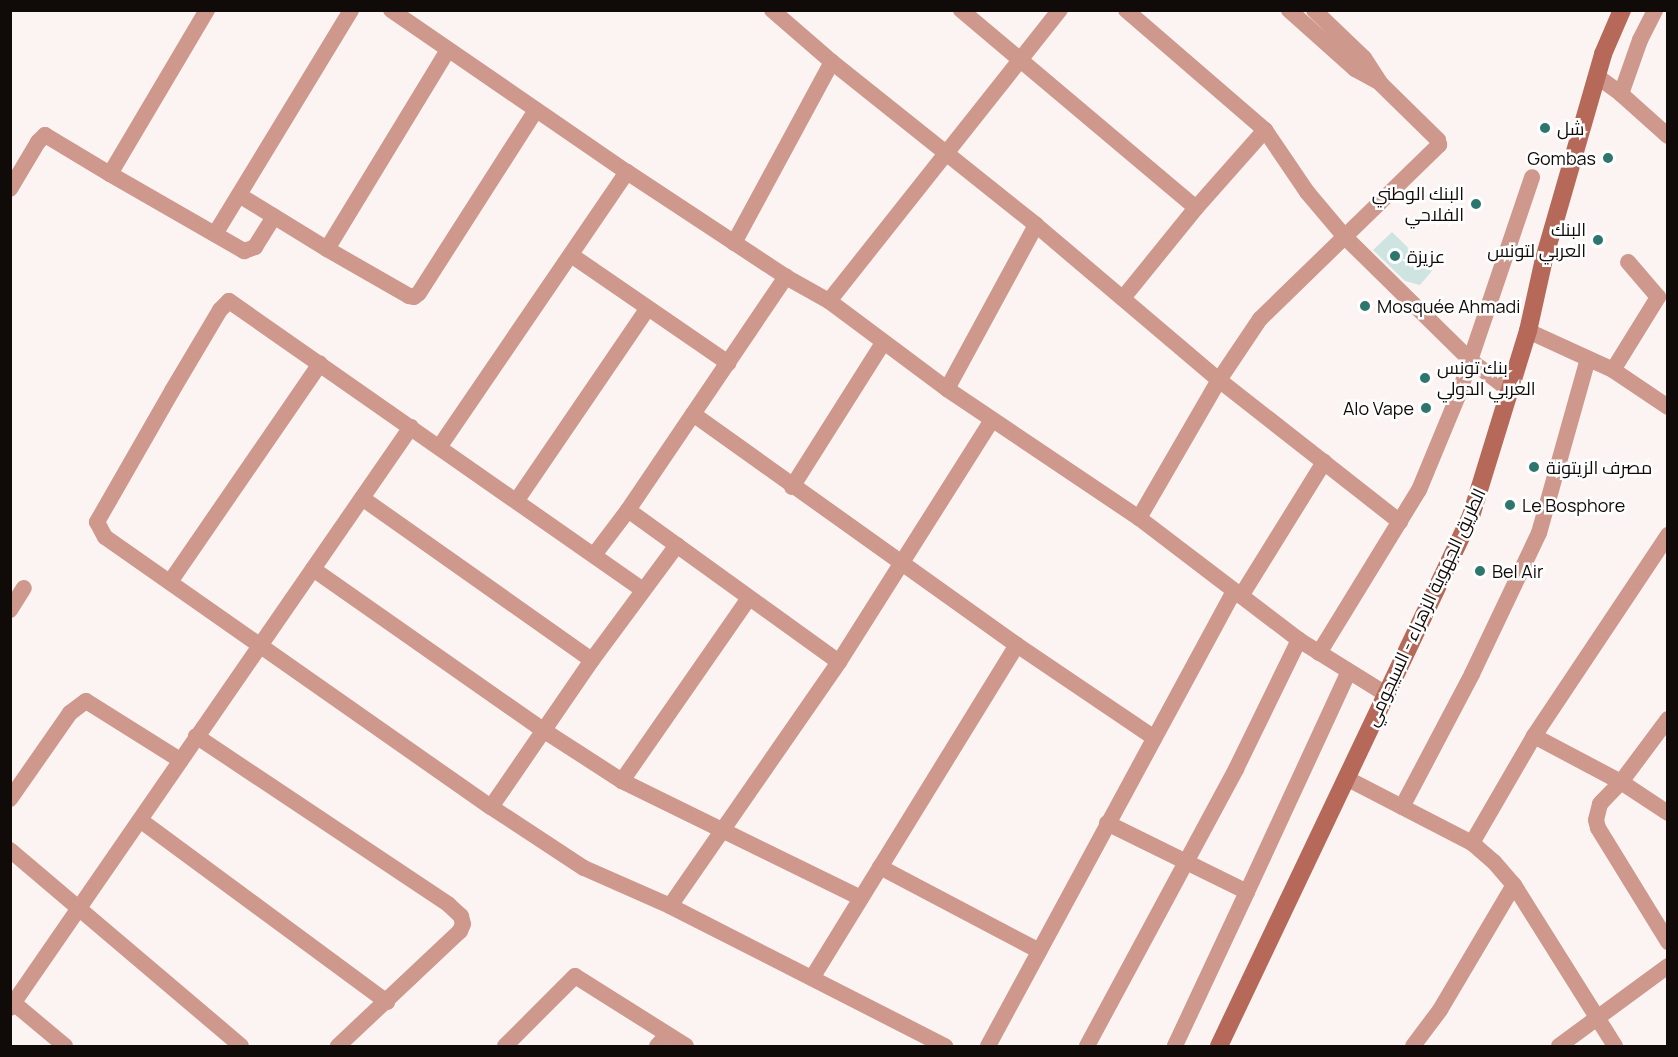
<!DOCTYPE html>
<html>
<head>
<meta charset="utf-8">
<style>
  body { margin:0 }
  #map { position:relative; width:1678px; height:1057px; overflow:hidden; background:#fcf4f2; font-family:Manrope,Cairo,sans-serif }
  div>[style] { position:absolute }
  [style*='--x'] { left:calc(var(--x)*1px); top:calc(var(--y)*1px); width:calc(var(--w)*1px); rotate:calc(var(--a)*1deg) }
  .building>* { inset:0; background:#cee4e1 }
  .minor>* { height:16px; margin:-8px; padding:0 8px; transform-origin:8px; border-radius:8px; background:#ce988c }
  .secondary>* { height:18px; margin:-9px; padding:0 9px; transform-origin:9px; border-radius:9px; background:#b66958 }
  .dots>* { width:16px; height:16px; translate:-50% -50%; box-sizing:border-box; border:3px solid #fff; border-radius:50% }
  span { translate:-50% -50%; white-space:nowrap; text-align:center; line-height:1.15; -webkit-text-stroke:5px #fff; paint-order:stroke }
  .poi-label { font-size:18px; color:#100a08 }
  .left { translate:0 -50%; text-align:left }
  .right { translate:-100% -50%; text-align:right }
  .street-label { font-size:18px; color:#100a08 }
  .frame { position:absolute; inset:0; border:12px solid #100a08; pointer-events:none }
</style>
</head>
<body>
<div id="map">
  <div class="building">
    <i style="clip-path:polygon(1392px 232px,1432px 271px,1420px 285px,1405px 281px,1373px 250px)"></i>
  </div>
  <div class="minor">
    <i style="--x:391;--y:10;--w:286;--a:34.5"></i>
    <i style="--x:627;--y:172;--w:191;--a:33.4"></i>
    <i style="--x:786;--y:277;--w:49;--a:29.2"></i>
    <i style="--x:829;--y:301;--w:147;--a:36.7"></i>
    <i style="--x:947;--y:389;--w:231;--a:33.9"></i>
    <i style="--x:1139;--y:518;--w:201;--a:37.3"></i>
    <i style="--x:1299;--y:640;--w:100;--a:31.9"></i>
    <i style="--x:772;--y:10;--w:79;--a:40.9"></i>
    <i style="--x:961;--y:10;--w:307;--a:40.1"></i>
    <i style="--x:1126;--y:10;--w:184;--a:40.8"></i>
    <i style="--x:1265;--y:130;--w:75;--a:55.9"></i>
    <i style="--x:1307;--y:192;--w:59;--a:49.8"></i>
    <i style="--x:1345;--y:237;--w:175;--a:44.5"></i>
    <i style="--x:1470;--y:360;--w:48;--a:37.3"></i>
    <i style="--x:1289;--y:10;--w:89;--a:41.8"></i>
    <i style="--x:1355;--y:69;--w:26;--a:29"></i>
    <i style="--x:1598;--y:77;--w:29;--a:36"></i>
    <i style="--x:1621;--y:94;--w:63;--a:41.8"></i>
    <i style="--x:1621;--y:94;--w:57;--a:-70.6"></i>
    <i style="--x:1640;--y:40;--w:34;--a:-63"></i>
    <i style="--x:110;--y:174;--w:155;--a:29.9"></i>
    <i style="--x:244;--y:251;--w:12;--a:-20"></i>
    <i style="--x:255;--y:247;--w:36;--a:-58"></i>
    <i style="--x:10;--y:189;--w:55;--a:-59.2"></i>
    <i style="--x:38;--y:142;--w:10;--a:-45"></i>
    <i style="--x:45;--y:135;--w:76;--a:31"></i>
    <i style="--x:110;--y:174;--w:191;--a:-59.4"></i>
    <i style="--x:239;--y:195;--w:103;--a:31.5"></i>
    <i style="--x:327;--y:249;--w:95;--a:29.8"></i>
    <i style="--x:409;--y:296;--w:5;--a:11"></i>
    <i style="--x:414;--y:297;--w:6;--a:-39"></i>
    <i style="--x:419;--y:293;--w:217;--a:-57.4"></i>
    <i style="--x:215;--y:234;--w:262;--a:-58.7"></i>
    <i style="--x:734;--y:243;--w:206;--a:-61.6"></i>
    <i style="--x:832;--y:62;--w:261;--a:38.6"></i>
    <i style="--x:1036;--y:225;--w:240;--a:40.3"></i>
    <i style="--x:1219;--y:380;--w:230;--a:38.1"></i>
    <i style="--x:327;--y:249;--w:233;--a:-58.7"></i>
    <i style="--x:571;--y:255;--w:191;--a:34.5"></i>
    <i style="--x:1123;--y:298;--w:116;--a:-51"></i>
    <i style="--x:1196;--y:208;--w:104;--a:-48.5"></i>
    <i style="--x:829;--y:301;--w:372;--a:-51.6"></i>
    <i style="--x:1528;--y:331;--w:94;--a:24.6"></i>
    <i style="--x:1613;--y:370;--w:66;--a:33.9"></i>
    <i style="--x:1613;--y:370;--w:86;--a:-58.3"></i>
    <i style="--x:1658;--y:297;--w:46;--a:-130.6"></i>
    <i style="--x:947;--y:389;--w:187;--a:-61.5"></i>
    <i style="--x:693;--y:414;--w:398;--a:35.5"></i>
    <i style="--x:1017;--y:645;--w:164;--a:34.1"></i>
    <i style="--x:440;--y:446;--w:332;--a:-55.7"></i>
    <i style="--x:792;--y:487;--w:170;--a:-57.7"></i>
    <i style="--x:362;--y:498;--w:281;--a:35.2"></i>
    <i style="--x:517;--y:500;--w:232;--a:-55.7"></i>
    <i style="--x:628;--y:510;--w:260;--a:35.8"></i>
    <i style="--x:1139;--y:518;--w:160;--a:-59.9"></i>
    <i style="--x:1219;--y:380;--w:73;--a:-56.1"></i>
    <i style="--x:1260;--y:319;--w:250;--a:-44.2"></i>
    <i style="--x:1439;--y:145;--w:5;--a:-101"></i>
    <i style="--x:1438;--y:140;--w:80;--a:-135.5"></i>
    <i style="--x:1381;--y:84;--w:31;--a:-123"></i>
    <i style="--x:1364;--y:58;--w:69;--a:-136.2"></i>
    <i style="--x:594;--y:555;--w:56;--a:-52.9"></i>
    <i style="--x:628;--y:510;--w:282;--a:-55.9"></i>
    <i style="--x:313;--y:569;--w:281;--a:35"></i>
    <i style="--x:543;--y:730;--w:94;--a:32.8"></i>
    <i style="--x:170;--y:582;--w:265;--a:-55.5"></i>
    <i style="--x:643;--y:590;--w:505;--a:-145.08"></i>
    <i style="--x:229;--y:301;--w:13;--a:135"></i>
    <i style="--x:220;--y:310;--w:94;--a:120.7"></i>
    <i style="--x:172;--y:391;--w:151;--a:119.8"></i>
    <i style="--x:97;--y:522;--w:17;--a:62"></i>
    <i style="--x:105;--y:537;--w:471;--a:35"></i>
    <i style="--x:491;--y:807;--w:111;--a:33.3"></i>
    <i style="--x:584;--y:868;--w:94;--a:23.8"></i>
    <i style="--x:670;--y:906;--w:309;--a:27"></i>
    <i style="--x:1241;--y:596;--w:158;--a:-58.2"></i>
    <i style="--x:749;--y:598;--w:223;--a:124.8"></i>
    <i style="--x:622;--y:781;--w:266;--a:26.1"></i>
    <i style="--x:10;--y:610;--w:26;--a:-58"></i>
    <i style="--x:1319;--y:653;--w:191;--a:-58.5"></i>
    <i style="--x:1419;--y:490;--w:102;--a:-67.5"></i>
    <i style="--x:1458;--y:396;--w:231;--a:-71.3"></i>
    <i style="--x:1668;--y:719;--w:79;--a:126.7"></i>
    <i style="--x:1621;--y:782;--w:30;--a:134"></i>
    <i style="--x:1600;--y:804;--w:16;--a:104"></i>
    <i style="--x:1596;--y:820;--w:8;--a:76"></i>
    <i style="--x:1598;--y:828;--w:134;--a:58.4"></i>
    <i style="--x:196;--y:736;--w:304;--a:33.7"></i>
    <i style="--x:449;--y:905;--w:16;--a:43"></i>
    <i style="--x:461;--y:916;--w:8;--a:76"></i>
    <i style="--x:463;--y:924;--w:8;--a:113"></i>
    <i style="--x:460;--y:931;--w:168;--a:136.7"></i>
    <i style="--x:1534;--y:736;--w:98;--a:27.9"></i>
    <i style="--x:1621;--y:782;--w:56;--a:33.4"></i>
    <i style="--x:1346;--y:778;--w:142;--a:27.3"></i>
    <i style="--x:1472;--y:843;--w:29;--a:41"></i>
    <i style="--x:1494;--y:862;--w:30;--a:49"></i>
    <i style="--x:1514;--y:885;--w:190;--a:57.9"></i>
    <i style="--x:10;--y:799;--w:105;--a:-55.1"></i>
    <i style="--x:70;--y:713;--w:20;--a:-37"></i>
    <i style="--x:86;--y:701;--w:111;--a:32.1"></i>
    <i style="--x:491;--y:807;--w:178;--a:-55.5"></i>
    <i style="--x:592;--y:660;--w:143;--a:-53.5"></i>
    <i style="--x:1402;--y:807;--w:150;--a:-62.2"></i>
    <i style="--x:1472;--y:674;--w:156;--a:-64.6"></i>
    <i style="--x:1539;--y:533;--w:181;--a:-74.3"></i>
    <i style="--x:140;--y:820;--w:307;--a:36.4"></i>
    <i style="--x:1107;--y:823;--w:156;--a:26.2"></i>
    <i style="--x:1247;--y:892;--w:170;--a:115.1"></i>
    <i style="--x:1472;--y:843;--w:124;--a:-59.9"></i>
    <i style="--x:1534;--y:736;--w:242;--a:-56.3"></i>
    <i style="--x:10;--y:850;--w:303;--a:40.3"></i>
    <i style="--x:880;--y:867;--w:180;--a:27.8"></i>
    <i style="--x:1247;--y:892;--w:241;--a:-65.2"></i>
    <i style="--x:670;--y:906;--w:297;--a:-55.3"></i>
    <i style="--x:839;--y:662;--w:286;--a:-57.7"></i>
    <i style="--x:812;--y:978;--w:391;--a:-58.4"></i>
    <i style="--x:10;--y:1000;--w:72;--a:39.9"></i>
    <i style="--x:10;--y:1008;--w:706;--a:-55.39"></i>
    <i style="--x:505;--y:1046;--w:99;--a:-45"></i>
    <i style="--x:575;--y:976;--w:131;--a:32.2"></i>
    <i style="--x:657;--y:1046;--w:15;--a:-48"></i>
    <i style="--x:988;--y:1046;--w:517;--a:-61.6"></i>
    <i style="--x:1087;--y:1046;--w:315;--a:-61.7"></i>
    <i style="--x:1236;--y:769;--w:144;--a:-64"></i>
    <i style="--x:1413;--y:1046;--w:45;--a:-53.1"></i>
    <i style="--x:1440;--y:1010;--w:145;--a:-59.4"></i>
    <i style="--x:1559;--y:1046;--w:135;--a:-36.3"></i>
  </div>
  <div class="secondary">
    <i style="--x:1219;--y:1046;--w:587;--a:-64.57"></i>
    <i style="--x:1471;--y:516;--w:194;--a:-72.9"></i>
    <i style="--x:1528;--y:331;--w:74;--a:-77.5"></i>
    <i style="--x:1544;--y:259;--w:213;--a:-73.9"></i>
    <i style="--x:1603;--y:54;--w:48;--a:-66.6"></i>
  </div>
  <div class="dots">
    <i style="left:1545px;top:128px;background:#2e756e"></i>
    <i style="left:1608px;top:158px;background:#2e756e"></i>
    <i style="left:1476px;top:204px;background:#2e756e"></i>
    <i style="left:1598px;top:240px;background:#2e756e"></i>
    <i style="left:1395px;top:256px;background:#2e756e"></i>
    <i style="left:1365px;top:306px;background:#2e756e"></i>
    <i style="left:1425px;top:378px;background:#2e756e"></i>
    <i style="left:1426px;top:408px;background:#2e756e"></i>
    <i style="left:1534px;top:467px;background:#2e756e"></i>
    <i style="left:1510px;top:505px;background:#2e756e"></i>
    <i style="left:1480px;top:571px;background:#2e756e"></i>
  </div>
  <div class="poi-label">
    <span class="left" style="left:1557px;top:128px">شل</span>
    <span class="right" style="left:1596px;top:158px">Gombas</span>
    <span class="right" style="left:1464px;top:204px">البنك الوطني<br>الفلاحي</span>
    <span class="right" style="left:1586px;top:240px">البنك<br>العربي لتونس</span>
    <span class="left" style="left:1407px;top:256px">عزيزة</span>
    <span class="left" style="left:1377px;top:306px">Mosquée Ahmadi</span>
    <span class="left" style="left:1437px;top:378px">بنك تونس<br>العربي الدولي</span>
    <span class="right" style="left:1414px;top:408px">Alo Vape</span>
    <span class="left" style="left:1546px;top:467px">مصرف الزيتونة</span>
    <span class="left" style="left:1522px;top:505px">Le Bosphore</span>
    <span class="left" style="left:1492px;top:571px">Bel Air</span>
  </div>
  <div class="street-label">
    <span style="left:1425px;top:607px;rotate:-65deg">الطريق الجهوية الزهراء - السيجومي</span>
  </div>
  <div class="frame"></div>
</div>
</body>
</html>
